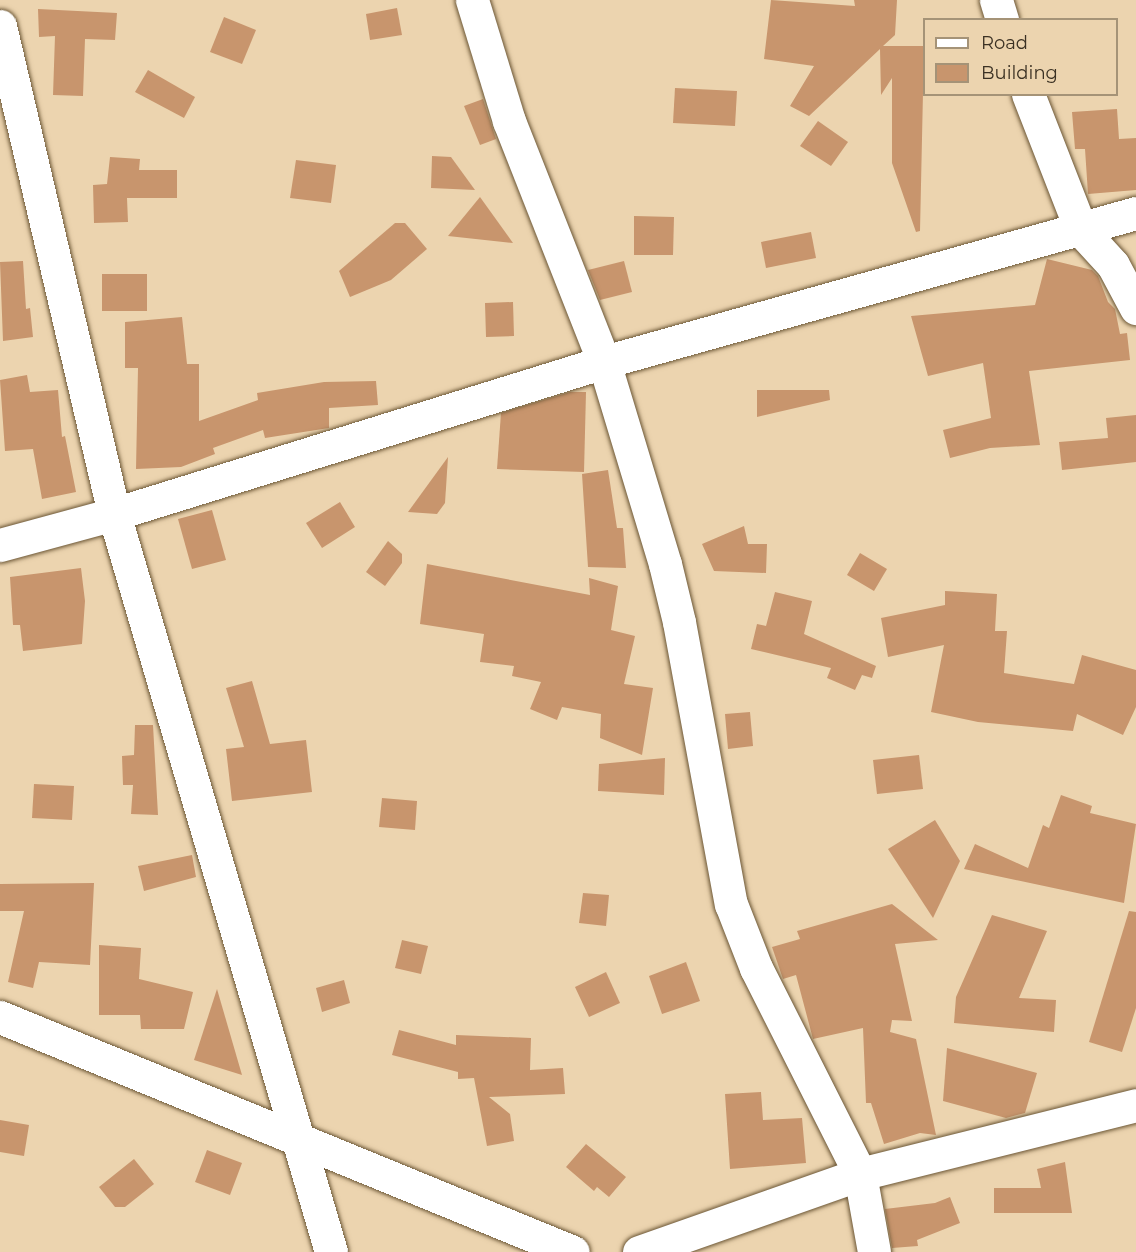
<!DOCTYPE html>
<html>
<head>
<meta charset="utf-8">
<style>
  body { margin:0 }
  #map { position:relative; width:1136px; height:1252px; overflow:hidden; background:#ecd4af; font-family:Montserrat,sans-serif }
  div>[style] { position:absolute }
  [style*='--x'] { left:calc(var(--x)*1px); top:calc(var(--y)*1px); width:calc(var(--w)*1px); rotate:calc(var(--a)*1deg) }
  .building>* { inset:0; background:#c8956d }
  .roads { filter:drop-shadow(0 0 2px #6b5635) drop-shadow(0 0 2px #6b5635) }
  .street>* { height:33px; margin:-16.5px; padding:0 16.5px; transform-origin:16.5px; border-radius:16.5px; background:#fff }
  span { translate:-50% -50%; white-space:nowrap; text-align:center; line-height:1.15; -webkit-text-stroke:4.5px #ecd4af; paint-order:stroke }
  .legend { position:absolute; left:923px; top:18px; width:195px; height:78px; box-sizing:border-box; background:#ecd4af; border:2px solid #a59377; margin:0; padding:8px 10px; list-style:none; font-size:18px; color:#3b3123 }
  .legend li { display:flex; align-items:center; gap:12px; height:30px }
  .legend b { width:30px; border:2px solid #a59377 }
</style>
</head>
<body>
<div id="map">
  <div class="building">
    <i style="clip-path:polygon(771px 0,855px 6px,854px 0,897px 0,895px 35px,883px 46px,924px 46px,920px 231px,916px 232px,892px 163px,892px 78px,881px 95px,880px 49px,809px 116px,790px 106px,814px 66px,764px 59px)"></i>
    <i style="clip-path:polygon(397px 8px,402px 35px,370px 40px,366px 14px)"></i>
    <i style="clip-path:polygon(38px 9px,117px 13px,115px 40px,85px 39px,83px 96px,53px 95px,55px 36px,39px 37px)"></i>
    <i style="clip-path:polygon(224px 17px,256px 30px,242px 64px,210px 52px)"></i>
    <i style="clip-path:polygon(148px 70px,195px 97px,184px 118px,135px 92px)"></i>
    <i style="clip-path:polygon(675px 88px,737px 91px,735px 126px,673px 123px)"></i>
    <i style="clip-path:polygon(483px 99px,496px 139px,480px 145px,464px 106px)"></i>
    <i style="clip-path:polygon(1117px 109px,1119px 139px,1136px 138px,1136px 190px,1088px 194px,1085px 149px,1075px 149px,1072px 112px)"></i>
    <i style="clip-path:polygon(818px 121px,848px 142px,831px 166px,800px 146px)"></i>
    <i style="clip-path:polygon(432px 156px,451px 157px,475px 190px,431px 188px)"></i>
    <i style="clip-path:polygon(110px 157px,140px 159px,139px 170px,177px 170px,177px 198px,127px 198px,128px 222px,94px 223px,93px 185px,107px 184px)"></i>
    <i style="clip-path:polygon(296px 160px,336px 165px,331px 203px,290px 198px)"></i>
    <i style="clip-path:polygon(480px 197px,513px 243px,448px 236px)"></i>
    <i style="clip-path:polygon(634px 216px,674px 217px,673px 255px,634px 255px)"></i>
    <i style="clip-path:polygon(395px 223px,405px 223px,427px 249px,391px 280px,350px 297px,339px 271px)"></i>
    <i style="clip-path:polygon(811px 232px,816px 258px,766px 268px,761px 242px)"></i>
    <i style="clip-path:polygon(1047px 259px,1092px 270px,1098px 276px,1108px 302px,1115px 309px,1120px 334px,1127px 333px,1130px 360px,1029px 371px,1040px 445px,990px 448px,950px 458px,943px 430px,991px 418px,983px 363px,928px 376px,911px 316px,1035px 305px)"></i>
    <i style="clip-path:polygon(23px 261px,26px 309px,30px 308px,33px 337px,3px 341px,0 262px)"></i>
    <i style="clip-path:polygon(624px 261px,632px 292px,600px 300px,588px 270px)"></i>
    <i style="clip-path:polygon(102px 274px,147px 274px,147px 311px,102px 311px)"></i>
    <i style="clip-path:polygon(513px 302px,514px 336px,486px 337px,485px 303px)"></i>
    <i style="clip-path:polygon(182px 317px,187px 364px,199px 364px,199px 421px,258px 400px,257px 393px,324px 382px,376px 381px,378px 405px,329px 408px,329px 428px,265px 438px,263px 430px,213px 448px,215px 454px,181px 467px,136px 469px,138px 368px,125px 368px,125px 322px)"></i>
    <i style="clip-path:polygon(27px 375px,30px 392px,58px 390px,62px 437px,65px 436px,76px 492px,42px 499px,33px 449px,5px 451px,0 380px)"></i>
    <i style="clip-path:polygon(757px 390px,829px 390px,830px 400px,757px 417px)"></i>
    <i style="clip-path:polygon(570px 392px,586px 392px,584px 472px,497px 469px,501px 413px)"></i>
    <i style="clip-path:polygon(1136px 415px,1136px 462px,1062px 470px,1059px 442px,1108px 438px,1106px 418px)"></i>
    <i style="clip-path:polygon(448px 457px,445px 503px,437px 514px,408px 512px)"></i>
    <i style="clip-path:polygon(608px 470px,617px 528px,623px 528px,626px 568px,588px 567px,582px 474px)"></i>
    <i style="clip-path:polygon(340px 502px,355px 527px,322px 548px,306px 523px)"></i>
    <i style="clip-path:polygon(212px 510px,226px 560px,192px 569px,178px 519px)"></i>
    <i style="clip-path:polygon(744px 526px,748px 544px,767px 544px,766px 573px,714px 571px,702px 544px)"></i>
    <i style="clip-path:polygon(388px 541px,402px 554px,402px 563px,385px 586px,366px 572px)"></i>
    <i style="clip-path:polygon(860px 553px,887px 569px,874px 591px,847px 575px)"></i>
    <i style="clip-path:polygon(427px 564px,590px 595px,589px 578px,618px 586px,611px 630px,635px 636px,624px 684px,653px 688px,642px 755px,600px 738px,601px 714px,562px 707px,557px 720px,530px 709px,541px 682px,512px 676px,514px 666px,480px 662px,484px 634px,420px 624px)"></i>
    <i style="clip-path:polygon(81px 568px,85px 601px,82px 644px,23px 651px,20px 625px,13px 625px,10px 577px)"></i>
    <i style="clip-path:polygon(945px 591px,997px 594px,995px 631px,1007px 631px,1004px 673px,1074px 684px,1082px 655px,1136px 670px,1136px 707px,1123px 735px,1077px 714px,1073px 731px,978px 722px,931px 712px,944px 645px,888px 657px,881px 618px,945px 605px)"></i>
    <i style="clip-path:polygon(775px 592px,812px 601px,804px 634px,876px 666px,872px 678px,862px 675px,855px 690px,827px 678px,831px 668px,751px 649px,757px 624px,766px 626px)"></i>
    <i style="clip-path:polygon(252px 681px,270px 744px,306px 740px,312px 792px,232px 801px,226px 749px,244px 747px,226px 688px)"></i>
    <i style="clip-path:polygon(750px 712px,753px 746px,728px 749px,725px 714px)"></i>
    <i style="clip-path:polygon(135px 725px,153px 725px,158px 815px,131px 814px,133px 785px,123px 785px,122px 756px,134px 755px)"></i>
    <i style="clip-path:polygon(919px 755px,923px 789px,877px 794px,873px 760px)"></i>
    <i style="clip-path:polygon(665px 758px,664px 795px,598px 791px,599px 764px)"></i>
    <i style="clip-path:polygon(34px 784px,74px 786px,72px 820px,32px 818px)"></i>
    <i style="clip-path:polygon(1061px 795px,1092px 806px,1090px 813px,1136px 824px,1124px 903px,964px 869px,975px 844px,1028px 868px,1043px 825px,1049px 828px)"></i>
    <i style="clip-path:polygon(382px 798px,417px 801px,415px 830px,379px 827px)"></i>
    <i style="clip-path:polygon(935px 820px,960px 861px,933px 918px,888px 849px)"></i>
    <i style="clip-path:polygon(192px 855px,196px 877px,144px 891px,138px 866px)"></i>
    <i style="clip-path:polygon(94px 883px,90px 965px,39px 962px,33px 988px,8px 982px,24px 911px,0 911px,0 884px)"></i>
    <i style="clip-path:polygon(583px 893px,609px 895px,606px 926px,579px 923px)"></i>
    <i style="clip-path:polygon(892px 904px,938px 940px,895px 944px,912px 1021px,892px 1020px,890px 1032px,916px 1039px,936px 1135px,920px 1133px,884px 1144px,871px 1103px,866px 1103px,863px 1028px,813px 1039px,796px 975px,783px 979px,772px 947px,800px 939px,797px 931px)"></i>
    <i style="clip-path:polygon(1129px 911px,1136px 912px,1136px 1008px,1122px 1052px,1089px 1042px)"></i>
    <i style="clip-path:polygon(992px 915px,1047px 931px,1019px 998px,1056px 1000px,1054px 1032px,954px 1023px,956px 997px)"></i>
    <i style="clip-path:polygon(402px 940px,428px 946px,421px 974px,395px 968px)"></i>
    <i style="clip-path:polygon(99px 945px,141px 948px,139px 979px,193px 992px,184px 1029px,141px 1029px,140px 1015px,99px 1015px)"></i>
    <i style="clip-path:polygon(686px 962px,700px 1001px,662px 1014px,649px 976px)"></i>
    <i style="clip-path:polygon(606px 972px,620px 1003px,589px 1017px,575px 987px)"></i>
    <i style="clip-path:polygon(344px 980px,350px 1003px,322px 1012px,316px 988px)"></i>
    <i style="clip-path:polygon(217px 989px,242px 1075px,194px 1060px)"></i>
    <i style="clip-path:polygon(399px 1030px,456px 1045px,456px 1035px,531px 1038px,530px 1070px,563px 1068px,565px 1094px,489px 1097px,510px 1114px,514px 1141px,487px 1146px,474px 1078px,458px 1079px,458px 1072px,392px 1055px)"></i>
    <i style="clip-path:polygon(947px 1048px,1037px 1073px,1025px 1113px,1006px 1118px,943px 1101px)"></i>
    <i style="clip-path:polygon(761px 1092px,763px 1120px,802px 1118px,806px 1163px,730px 1169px,725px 1094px)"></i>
    <i style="clip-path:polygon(0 1120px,29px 1125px,24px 1156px,0 1152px)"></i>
    <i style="clip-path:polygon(586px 1144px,626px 1177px,609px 1197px,597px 1187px,594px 1191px,566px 1167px)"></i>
    <i style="clip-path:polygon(207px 1150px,242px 1163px,230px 1195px,195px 1182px)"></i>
    <i style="clip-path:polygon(134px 1159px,154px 1184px,125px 1207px,115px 1207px,99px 1187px)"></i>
    <i style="clip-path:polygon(1065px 1162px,1072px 1213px,994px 1213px,994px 1188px,1041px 1188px,1037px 1169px)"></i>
    <i style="clip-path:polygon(950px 1197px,960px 1223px,917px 1240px,918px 1246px,892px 1248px,885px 1209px,935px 1203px)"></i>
  </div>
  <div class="roads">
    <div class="street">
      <i style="--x:472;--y:0;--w:127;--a:73"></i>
      <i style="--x:509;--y:121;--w:259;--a:68.5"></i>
      <i style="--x:604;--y:362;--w:211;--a:73.2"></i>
      <i style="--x:665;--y:564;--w:60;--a:76.4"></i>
      <i style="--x:679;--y:622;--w:287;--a:79.6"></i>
      <i style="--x:731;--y:904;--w:69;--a:68.7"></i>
      <i style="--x:756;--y:968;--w:231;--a:63.2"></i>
      <i style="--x:860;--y:1174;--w:79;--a:79.8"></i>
      <i style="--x:996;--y:0;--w:21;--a:73"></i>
      <i style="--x:0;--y:26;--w:501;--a:76.85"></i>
      <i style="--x:114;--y:514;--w:769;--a:73.61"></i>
      <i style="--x:1028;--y:94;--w:146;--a:68.7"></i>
      <i style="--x:1081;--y:230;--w:47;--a:47.6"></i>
      <i style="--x:1113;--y:265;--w:49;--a:61.9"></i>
      <i style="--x:0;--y:545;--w:118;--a:-15.2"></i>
      <i style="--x:114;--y:514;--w:513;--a:-17.23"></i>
      <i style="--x:604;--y:362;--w:552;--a:-15.65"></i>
      <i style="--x:0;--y:1017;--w:619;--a:22.3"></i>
      <i style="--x:639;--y:1252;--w:234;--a:-19.4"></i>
      <i style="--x:860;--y:1174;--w:284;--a:-14"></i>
    </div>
  </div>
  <ul class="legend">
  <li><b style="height:8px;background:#fff"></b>Road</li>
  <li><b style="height:16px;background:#c8956d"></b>Building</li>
  </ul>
</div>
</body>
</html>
